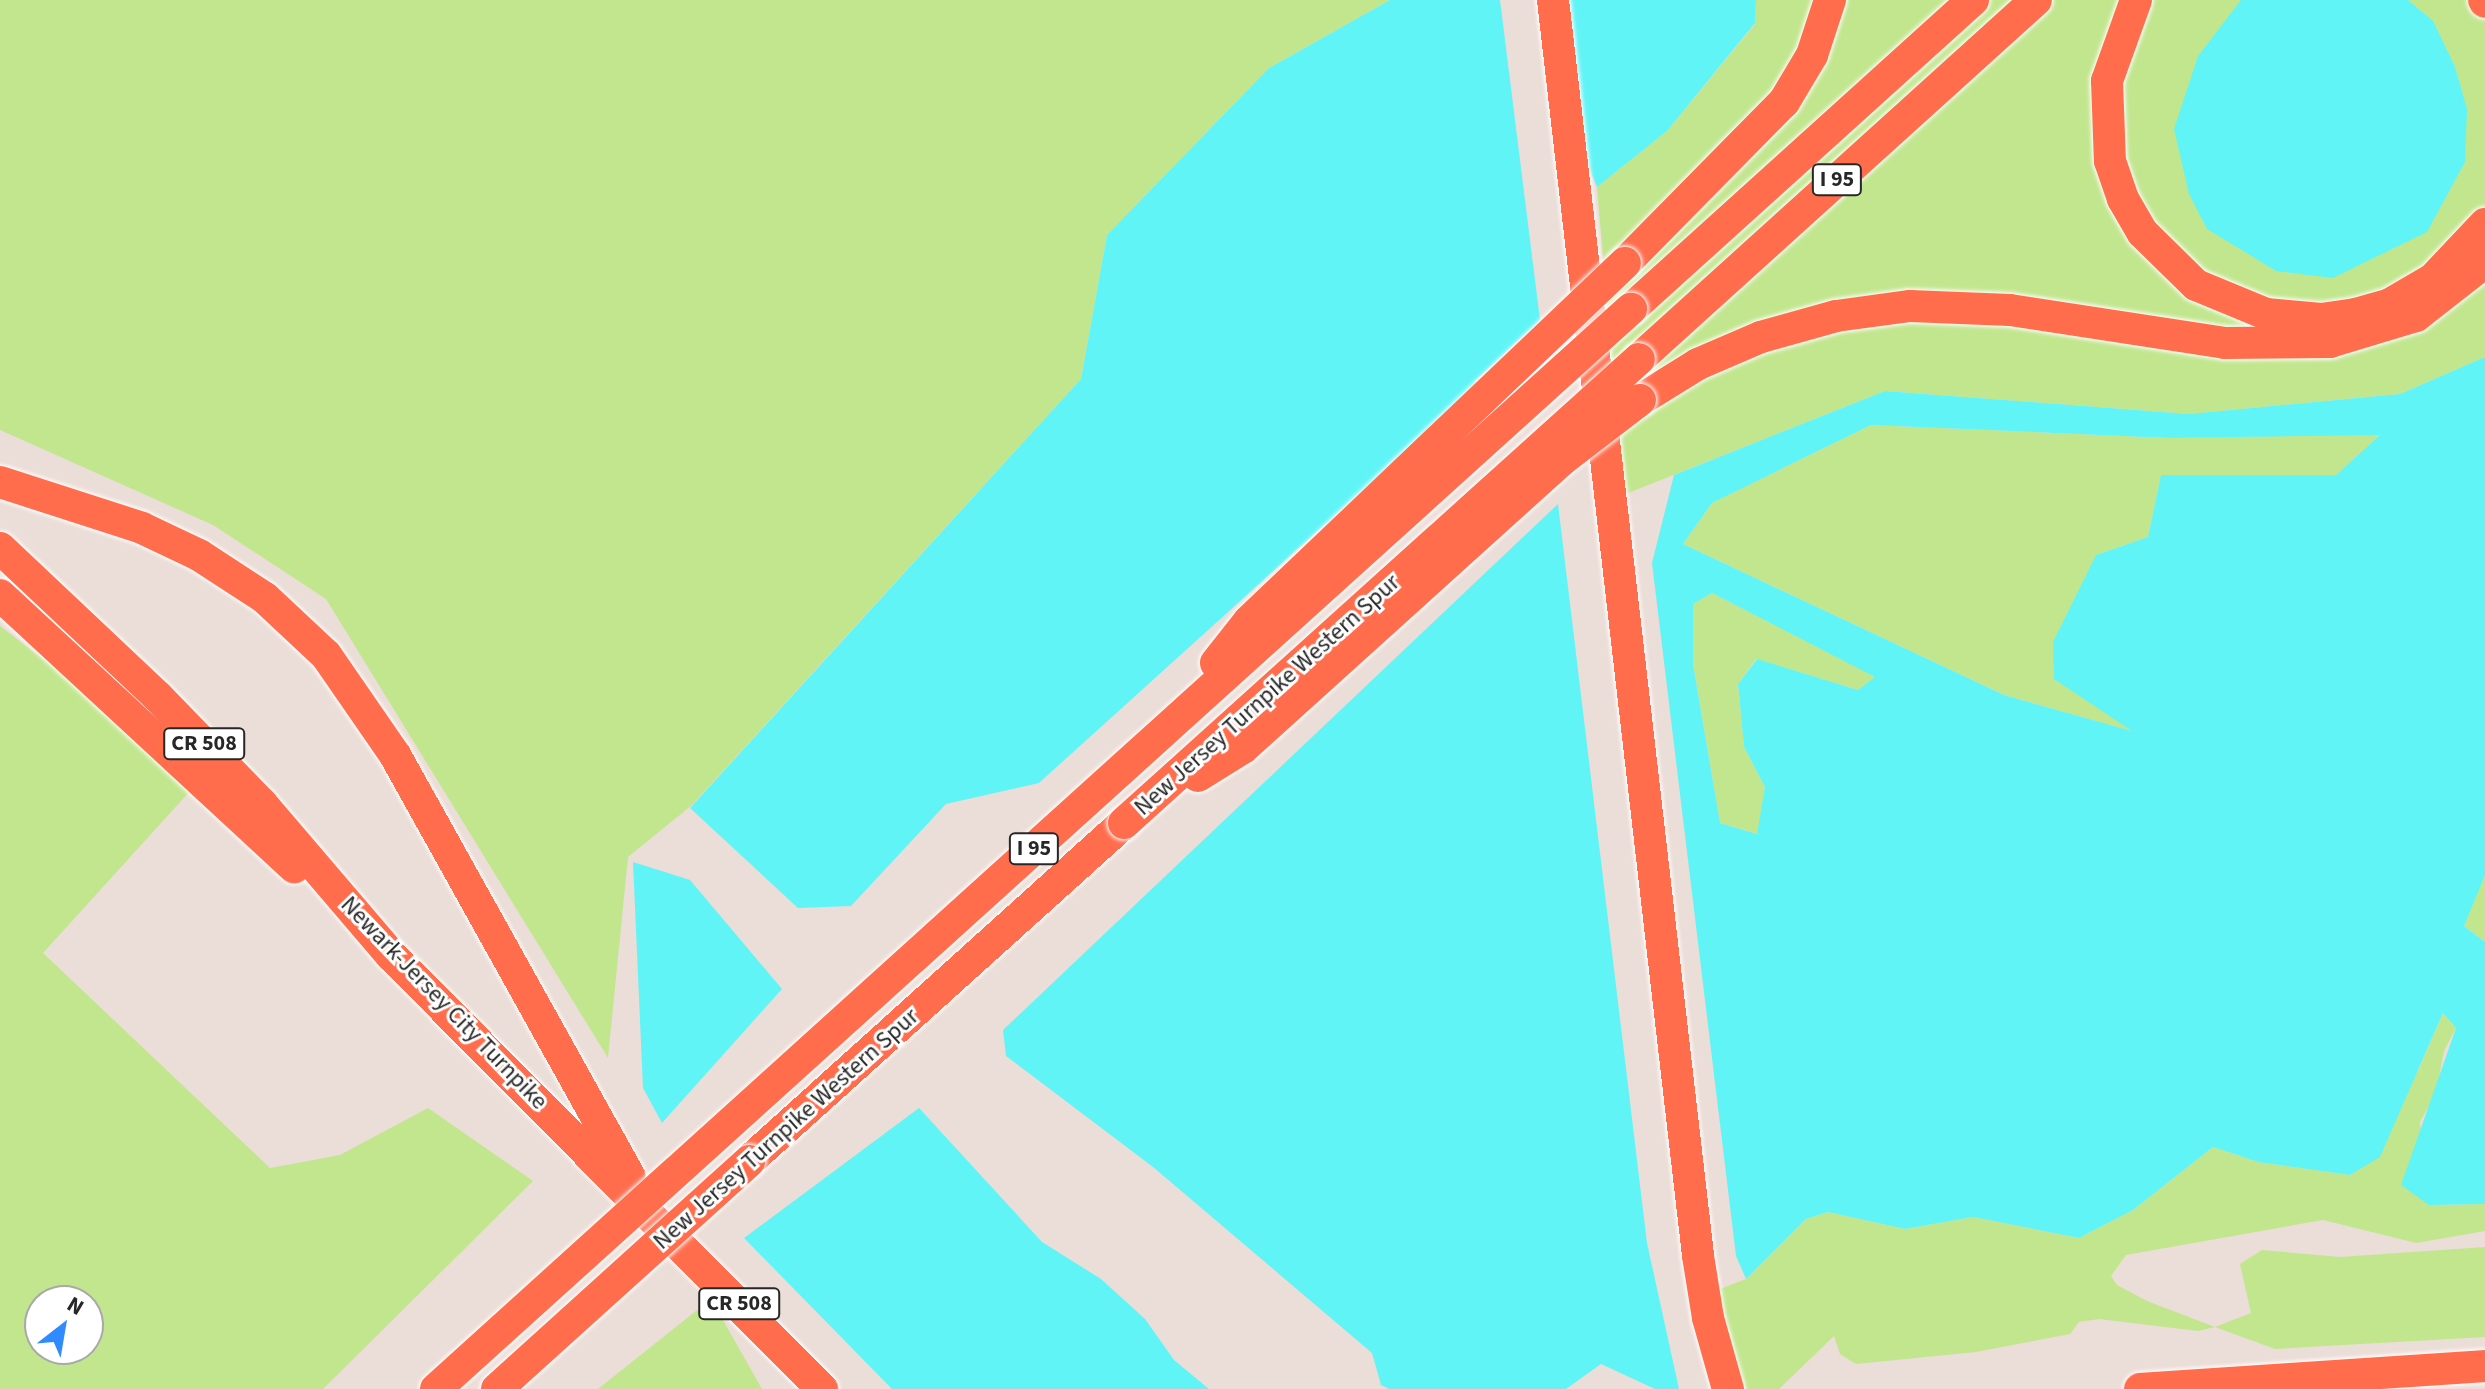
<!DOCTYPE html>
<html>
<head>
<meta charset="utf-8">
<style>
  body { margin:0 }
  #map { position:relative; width:2485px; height:1389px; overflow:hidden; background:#ebddd7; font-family:"Source Sans 3",sans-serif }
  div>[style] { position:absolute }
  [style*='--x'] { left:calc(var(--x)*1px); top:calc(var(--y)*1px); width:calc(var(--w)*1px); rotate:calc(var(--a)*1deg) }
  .green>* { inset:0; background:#c2e68e }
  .water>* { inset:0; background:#61f4f6 }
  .roads { filter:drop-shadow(0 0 2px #fff) drop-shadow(0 0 2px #fff) }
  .highway>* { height:32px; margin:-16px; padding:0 16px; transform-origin:16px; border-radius:16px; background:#ff6d4d }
  .bridges { filter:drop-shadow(0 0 2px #fff) drop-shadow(0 0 2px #fff) }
  .highway-bridge>* { height:32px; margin:-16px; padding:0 16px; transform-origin:16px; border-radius:16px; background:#ff6d4d }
  span { translate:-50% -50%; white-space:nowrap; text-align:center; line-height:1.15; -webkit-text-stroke:6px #fff; paint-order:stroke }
  .shield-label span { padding:2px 6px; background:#fff; border:2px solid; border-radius:6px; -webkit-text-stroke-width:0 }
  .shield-label { font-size:22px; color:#272727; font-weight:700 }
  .street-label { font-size:24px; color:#272727 }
  .north { position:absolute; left:24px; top:1285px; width:80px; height:80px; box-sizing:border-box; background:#fff; border:2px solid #a9a9a9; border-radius:50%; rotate:31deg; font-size:22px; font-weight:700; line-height:32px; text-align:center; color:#272727 }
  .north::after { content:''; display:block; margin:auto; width:28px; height:36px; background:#2f8bff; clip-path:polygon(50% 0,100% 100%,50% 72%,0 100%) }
</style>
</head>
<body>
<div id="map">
  <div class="green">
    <i style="clip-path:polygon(0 0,1390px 0,1269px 68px,1107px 235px,1081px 379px,692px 805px,628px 857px,608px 1058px,326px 599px,213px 525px,0 430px)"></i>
    <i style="clip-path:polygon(1756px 0,2485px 0,2485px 357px,2400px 394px,2189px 414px,1885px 391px,1623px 495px,1597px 187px,1667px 131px,1755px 24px)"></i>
    <i style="clip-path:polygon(1871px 425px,2169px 438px,2381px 434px,2336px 475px,2161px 476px,2148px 537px,2096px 555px,2135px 732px,2004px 695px,1683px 544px,1712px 503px)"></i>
    <i style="clip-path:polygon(1712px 593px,1876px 677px,1858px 690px,1756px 659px,1738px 684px,1744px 747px,1765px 787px,1758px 834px,1720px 823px,1693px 664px,1693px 604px)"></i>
    <i style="clip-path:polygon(evenodd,0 626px,201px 779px,43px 953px,270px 1168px,340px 1155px,428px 1108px,533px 1181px,323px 1389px,0 1389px,0 626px,40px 1301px,88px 1301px,88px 1349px,40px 1349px,40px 1301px)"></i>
    <i style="clip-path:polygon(2482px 874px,2485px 875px,2485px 942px,2464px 926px)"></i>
    <i style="clip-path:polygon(2443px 1013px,2456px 1028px,2444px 1051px,2436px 1093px,2420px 1122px,2429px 1205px,2485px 1204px,2485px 1231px,2416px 1243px,2323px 1220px,2126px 1255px,2111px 1276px,2117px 1285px,2147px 1301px,2215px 1327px,2251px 1313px,2240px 1264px,2262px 1250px,2340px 1257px,2485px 1247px,2485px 1337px,2275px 1349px,2215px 1327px,2198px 1331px,2099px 1319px,2079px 1322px,2070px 1334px,1976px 1352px,1856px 1364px,1840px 1354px,1834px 1336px,1779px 1389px,1746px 1389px,1720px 1310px,1720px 1289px,1746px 1279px,1806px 1219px,1828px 1212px,1905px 1229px,1973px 1217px,2079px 1238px,2133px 1210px,2213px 1147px,2258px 1162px,2351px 1175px,2419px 1069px)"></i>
    <i style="clip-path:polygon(711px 1299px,762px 1389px,598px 1389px)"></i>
  </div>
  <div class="water">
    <i style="clip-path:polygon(1390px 0,1500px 0,1540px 320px,1475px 381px,1478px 386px,1039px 783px,946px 804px,851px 906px,798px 908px,690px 808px,1081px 379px,1107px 235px,1269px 68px)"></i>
    <i style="clip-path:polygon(1565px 0,1756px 0,1755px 23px,1667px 131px,1597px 187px,1588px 165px)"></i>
    <i style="clip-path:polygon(2241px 0,2408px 0,2433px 21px,2455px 67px,2467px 109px,2465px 162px,2427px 232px,2333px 278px,2276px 271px,2207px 229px,2189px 194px,2174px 129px,2198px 56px)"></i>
    <i style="clip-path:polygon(evenodd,2485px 357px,2485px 875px,2464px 926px,2485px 942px,2485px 1204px,2429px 1205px,2401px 1185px,2456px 1028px,2443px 1013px,2380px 1157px,2350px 1175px,2258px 1162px,2213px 1147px,2133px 1210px,2079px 1238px,1973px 1217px,1905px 1229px,1828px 1212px,1806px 1219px,1746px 1279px,1736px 1256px,1652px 563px,1674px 475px,1885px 391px,2189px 414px,2400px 394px,2485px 357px,1871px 425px,2169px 438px,2380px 435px,2336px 475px,2161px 475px,2148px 537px,2096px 555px,2053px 642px,2054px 679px,2132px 731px,2004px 695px,1683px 544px,1712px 503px,1871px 425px,2485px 357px,1712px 593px,1875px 677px,1858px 690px,1757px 659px,1738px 684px,1744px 747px,1765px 787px,1757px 834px,1720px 823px,1693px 664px,1693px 604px,1712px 593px)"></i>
    <i style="clip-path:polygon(1558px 504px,1647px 1243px,1679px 1389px,1655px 1389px,1601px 1364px,1566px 1389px,1389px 1389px,1381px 1385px,1372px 1353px,1153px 1167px,1006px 1056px,1003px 1030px)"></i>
    <i style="clip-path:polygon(633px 862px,690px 880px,782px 989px,662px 1123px,643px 1088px)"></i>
    <i style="clip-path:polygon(919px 1108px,1042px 1242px,1101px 1279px,1145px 1319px,1174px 1360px,1209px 1389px,892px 1389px,744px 1238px)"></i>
  </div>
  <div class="roads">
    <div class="highway">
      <i style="--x:1553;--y:0;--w:1264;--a:83.41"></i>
      <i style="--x:1698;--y:1256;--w:63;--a:80.8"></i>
      <i style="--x:1708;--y:1318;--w:74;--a:74.3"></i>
      <i style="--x:2136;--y:0;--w:86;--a:109.7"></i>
      <i style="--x:2107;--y:81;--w:80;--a:87.9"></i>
      <i style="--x:2110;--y:161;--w:40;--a:71.1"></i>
      <i style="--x:2123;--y:199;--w:39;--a:60"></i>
      <i style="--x:2143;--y:233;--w:74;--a:44.5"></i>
      <i style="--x:2196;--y:285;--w:76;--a:22.5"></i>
      <i style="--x:2266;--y:314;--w:55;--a:5.2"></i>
      <i style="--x:2321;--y:319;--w:35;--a:-8"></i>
      <i style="--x:2356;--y:314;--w:35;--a:-16"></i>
      <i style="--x:2390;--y:304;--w:50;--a:-30.2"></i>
      <i style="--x:2433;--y:279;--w:76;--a:-46.6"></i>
      <i style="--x:2484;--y:0;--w:2;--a:63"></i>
      <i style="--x:1625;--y:263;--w:226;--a:-45.4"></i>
      <i style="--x:1784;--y:102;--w:55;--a:-59.2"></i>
      <i style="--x:1812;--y:55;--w:58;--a:-71.9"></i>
      <i style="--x:1631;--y:309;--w:461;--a:-42.1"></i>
      <i style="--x:1639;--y:359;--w:535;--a:-42.12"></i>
      <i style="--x:1640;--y:400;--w:68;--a:-31.8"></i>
      <i style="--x:1698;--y:364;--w:69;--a:-23.2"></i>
      <i style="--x:1761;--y:337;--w:78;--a:-15.6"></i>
      <i style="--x:1836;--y:316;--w:75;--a:-7.7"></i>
      <i style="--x:1910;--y:306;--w:100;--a:2.3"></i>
      <i style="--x:2010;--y:310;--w:218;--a:8.7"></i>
      <i style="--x:2225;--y:343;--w:105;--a:-0.5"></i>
      <i style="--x:2330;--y:342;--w:90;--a:-16.8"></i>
      <i style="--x:2416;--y:316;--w:88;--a:-38"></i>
      <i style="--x:0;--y:482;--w:149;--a:17.9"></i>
      <i style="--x:142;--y:528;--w:63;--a:25.3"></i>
      <i style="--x:199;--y:555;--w:79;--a:33.1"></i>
      <i style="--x:265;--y:598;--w:83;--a:43.1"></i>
      <i style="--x:326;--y:655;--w:121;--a:55.4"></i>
      <i style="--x:395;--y:755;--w:482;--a:60.9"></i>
      <i style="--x:0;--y:548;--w:217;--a:43.3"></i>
      <i style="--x:158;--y:697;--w:149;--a:45.8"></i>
      <i style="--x:262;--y:804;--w:199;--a:49.5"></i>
      <i style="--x:391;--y:955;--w:612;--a:45.2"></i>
      <i style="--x:0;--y:595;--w:401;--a:42.8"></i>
      <i style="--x:749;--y:1161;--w:505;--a:-42.03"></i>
      <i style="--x:2140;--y:1389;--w:346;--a:-3.8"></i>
    </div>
  </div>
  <div class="bridges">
    <div class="highway-bridge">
      <i style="--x:1216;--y:663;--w:53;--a:-51.8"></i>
      <i style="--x:1249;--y:621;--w:519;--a:-43.6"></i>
      <i style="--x:1198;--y:776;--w:53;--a:-31.9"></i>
      <i style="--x:1243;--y:748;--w:431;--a:-42.1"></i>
      <i style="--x:1563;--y:459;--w:97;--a:-37.5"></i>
      <i style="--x:1124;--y:823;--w:693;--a:-42.02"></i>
      <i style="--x:436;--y:1389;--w:1611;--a:-42.11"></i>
      <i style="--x:497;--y:1389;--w:340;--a:-42.1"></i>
    </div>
  </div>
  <div class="shield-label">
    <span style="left:1837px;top:180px">I 95</span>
    <span style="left:204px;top:744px">CR 508</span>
    <span style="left:1034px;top:849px">I 95</span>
    <span style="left:739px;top:1304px">CR 508</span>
  </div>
  <div class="street-label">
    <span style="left:1267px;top:695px;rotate:-42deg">New Jersey Turnpike Western Spur</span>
    <span style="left:444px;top:1003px;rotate:46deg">Newark-Jersey City Turnpike</span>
    <span style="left:786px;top:1129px;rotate:-42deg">New Jersey Turnpike Western Spur</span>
  </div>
  <div class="north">N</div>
</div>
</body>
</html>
